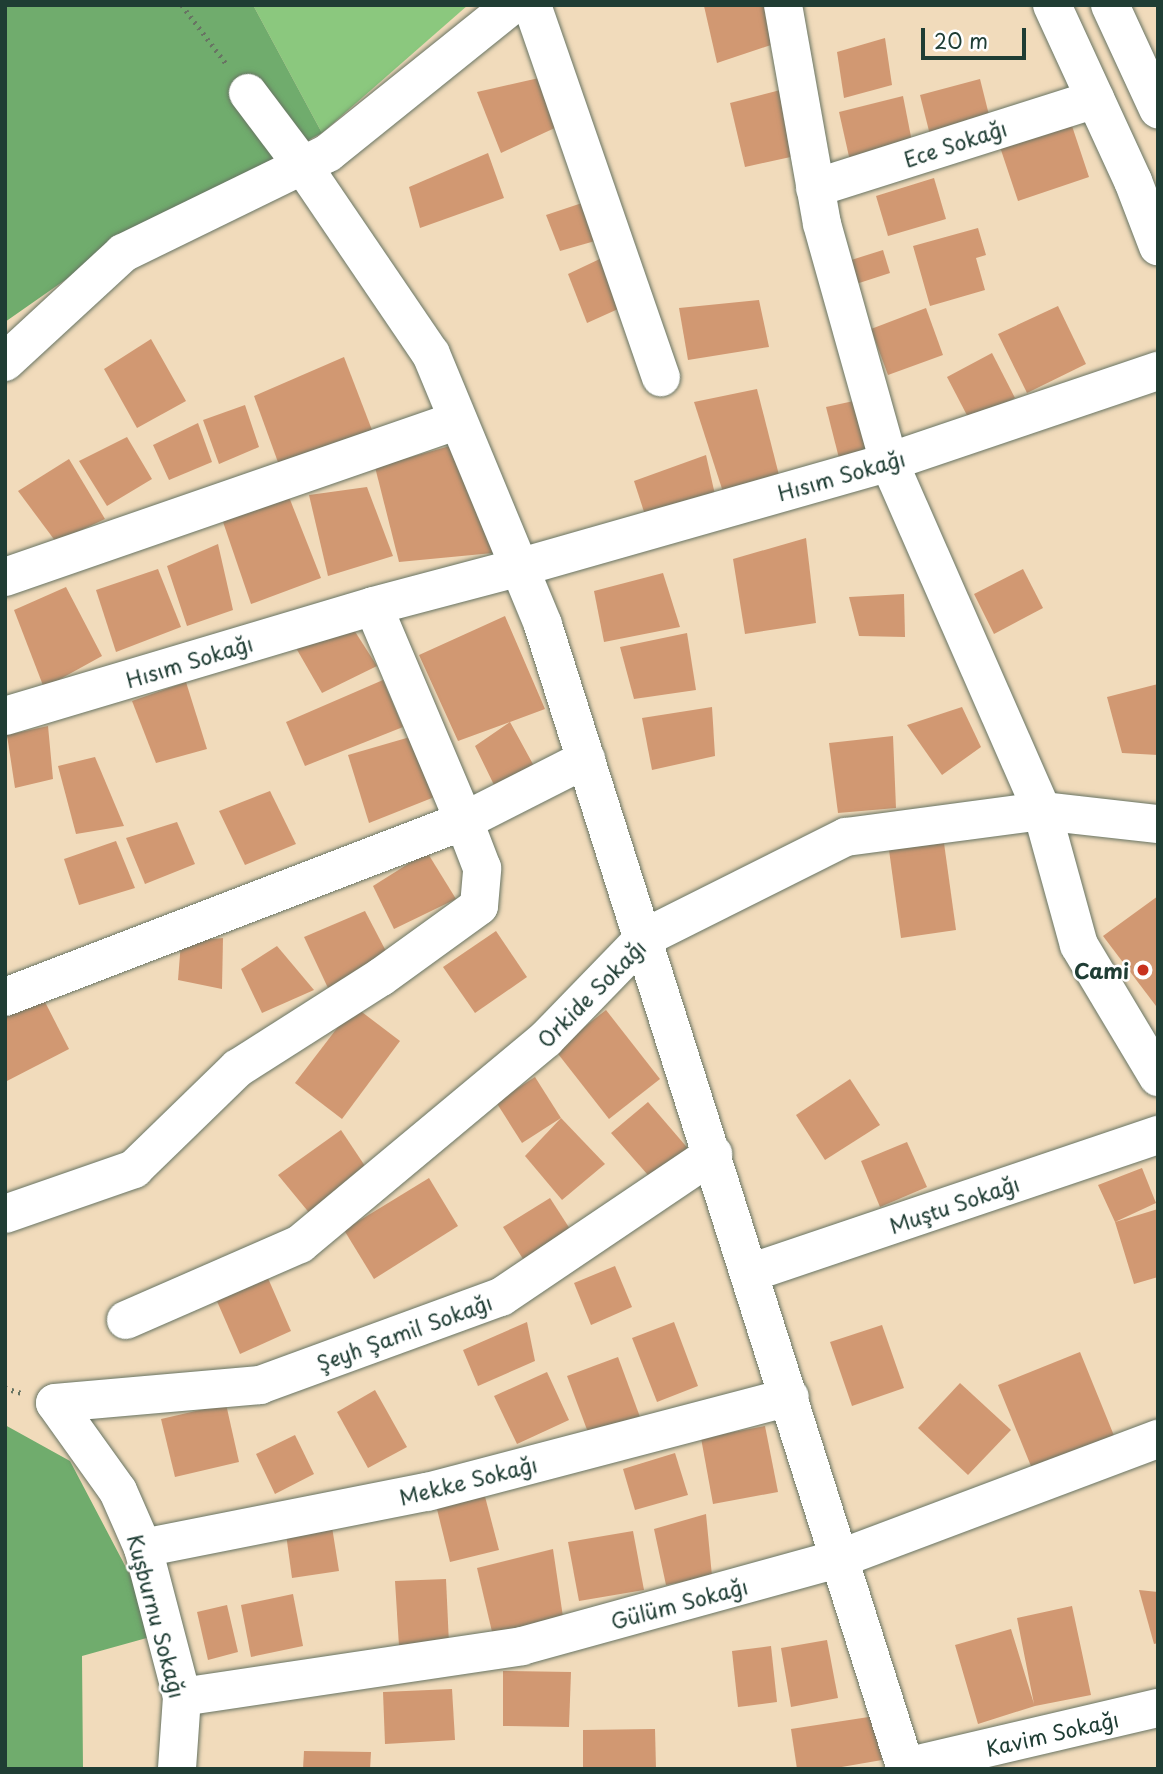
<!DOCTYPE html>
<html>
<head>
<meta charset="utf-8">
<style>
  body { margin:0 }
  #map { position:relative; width:1163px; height:1774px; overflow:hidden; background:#f1dbbb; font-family:"Playpen Sans",sans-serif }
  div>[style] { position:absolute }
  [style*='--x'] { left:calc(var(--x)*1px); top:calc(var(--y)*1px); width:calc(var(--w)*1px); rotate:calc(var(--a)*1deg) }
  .green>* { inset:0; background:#8bc87e }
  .forest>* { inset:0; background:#70ac6d }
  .building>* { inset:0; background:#d19872 }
  .path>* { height:4.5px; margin-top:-2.25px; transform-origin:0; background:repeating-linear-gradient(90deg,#687463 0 2px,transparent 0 7px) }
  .roads { filter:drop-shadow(0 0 2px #687463) drop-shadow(0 0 2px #687463) }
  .minor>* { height:38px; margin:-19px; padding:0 19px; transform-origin:19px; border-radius:19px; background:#fff }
  .primary>* { height:38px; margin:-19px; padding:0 19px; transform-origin:19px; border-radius:19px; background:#fff }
  .dots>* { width:19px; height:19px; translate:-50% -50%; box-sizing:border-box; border:4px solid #fff; border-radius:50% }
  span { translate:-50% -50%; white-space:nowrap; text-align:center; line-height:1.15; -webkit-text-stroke:5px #fff; paint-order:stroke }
  .street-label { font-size:21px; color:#1f3d34 }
  .poi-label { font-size:21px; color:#1f3d34; font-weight:700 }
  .right { translate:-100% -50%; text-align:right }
  .frame { position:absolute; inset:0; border:7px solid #1f3d34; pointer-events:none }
  .scale { position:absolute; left:921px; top:28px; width:105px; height:32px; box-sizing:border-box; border:4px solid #1f3d34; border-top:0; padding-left:9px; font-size:21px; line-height:24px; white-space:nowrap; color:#1f3d34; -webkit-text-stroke:5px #fff; paint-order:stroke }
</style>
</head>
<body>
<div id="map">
  <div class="green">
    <i style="clip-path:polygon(253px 5px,468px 5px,322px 133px)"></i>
  </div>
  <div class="forest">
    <i style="clip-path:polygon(5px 5px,253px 5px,322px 133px,138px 229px,5px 322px)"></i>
    <i style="clip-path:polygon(5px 1425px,70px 1461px,161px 1634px,82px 1656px,83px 1769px,5px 1769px)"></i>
  </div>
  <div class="building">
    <i style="clip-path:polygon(765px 5px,771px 45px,717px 63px,704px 6px)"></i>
    <i style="clip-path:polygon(885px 38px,892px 85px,844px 98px,837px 52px)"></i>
    <i style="clip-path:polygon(539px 78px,559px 126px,501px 153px,477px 92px)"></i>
    <i style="clip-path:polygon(980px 79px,990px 119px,930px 135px,920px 95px)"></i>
    <i style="clip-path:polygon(792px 87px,809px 153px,745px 167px,730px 103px)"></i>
    <i style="clip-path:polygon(903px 96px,912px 142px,850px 161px,839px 112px)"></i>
    <i style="clip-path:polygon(1071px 123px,1089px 177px,1018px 201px,1000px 147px)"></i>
    <i style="clip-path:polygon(488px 153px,504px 198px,420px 228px,409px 187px)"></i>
    <i style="clip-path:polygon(934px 178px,946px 219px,888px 236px,876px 196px)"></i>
    <i style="clip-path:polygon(585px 202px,595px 241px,560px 251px,546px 215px)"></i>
    <i style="clip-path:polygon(978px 228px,986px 255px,976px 258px,985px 290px,930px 306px,913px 246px)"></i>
    <i style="clip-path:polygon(883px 250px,890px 273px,856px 284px,848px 261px)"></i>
    <i style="clip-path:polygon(604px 257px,627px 305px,587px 323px,568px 274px)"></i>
    <i style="clip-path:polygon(759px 300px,769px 347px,688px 360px,679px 308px)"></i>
    <i style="clip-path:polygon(1058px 306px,1086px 364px,1027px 393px,998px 334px)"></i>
    <i style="clip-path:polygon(926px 308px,943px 355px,888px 375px,871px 329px)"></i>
    <i style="clip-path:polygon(151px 339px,186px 401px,137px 428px,104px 369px)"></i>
    <i style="clip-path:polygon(992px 353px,1015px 398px,970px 421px,947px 377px)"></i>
    <i style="clip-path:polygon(344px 357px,372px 430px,279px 465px,254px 396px)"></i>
    <i style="clip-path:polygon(757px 389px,781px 483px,723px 492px,694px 402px)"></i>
    <i style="clip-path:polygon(863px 399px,875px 457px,841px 466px,826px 407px)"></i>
    <i style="clip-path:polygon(245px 405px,259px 447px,219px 464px,203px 420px)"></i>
    <i style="clip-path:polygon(198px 423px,212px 462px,169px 480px,153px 445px)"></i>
    <i style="clip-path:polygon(127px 437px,152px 479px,107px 506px,79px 461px)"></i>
    <i style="clip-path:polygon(450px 446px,493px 553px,399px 562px,375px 467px)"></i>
    <i style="clip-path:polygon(706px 455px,716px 499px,647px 521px,634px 481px)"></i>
    <i style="clip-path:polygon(69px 459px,105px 519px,56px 542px,18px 491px)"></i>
    <i style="clip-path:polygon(367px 487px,393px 556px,328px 576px,309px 495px)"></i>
    <i style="clip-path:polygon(287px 492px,321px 578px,251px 604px,222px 519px)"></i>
    <i style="clip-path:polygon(806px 538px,816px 623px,745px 634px,733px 559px)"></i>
    <i style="clip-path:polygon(218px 544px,233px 610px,187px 626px,167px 566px)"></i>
    <i style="clip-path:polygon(158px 569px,181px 627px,116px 652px,96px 590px)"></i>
    <i style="clip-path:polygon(1023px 569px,1043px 608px,994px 634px,974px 594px)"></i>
    <i style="clip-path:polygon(663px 573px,680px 627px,604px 642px,594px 591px)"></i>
    <i style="clip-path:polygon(66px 587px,102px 656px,44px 688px,14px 610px)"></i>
    <i style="clip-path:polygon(904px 594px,905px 637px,859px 636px,849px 597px)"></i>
    <i style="clip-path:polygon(505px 616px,545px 709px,510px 722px,534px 766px,497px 791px,475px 746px,510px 722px,458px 741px,419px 655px)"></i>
    <i style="clip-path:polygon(347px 619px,377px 666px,322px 693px,296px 648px)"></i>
    <i style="clip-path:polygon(687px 633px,696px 690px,634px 699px,620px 647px)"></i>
    <i style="clip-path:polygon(383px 680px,403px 727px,305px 766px,286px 722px)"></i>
    <i style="clip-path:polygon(186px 682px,207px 749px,156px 763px,132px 701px)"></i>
    <i style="clip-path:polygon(1158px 684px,1158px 755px,1122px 753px,1107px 697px)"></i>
    <i style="clip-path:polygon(712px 707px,715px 756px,652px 770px,642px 718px)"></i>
    <i style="clip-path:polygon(962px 707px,981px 747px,942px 775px,907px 725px)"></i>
    <i style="clip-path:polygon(48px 726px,53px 779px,15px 788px,7px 735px)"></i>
    <i style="clip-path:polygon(893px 736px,896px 808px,838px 813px,829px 743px)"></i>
    <i style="clip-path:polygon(410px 737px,437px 796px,369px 823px,348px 755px)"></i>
    <i style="clip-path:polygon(95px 757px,124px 826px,76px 834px,58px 766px)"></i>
    <i style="clip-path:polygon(270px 791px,296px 844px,245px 865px,219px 811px)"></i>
    <i style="clip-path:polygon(177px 822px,195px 864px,145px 884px,126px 838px)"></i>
    <i style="clip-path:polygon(116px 841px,135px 888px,79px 905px,64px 859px)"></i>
    <i style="clip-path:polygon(944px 843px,956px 930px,901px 938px,889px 850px)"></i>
    <i style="clip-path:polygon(427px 852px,456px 899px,394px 929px,373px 886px)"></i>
    <i style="clip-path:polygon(1158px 896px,1158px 1004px,1156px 1006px,1103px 936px)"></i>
    <i style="clip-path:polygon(365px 911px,388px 955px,328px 988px,304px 937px)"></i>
    <i style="clip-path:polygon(496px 931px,527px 977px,475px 1013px,443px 967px)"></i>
    <i style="clip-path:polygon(223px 938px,222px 989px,178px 980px,181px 942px)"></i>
    <i style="clip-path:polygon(277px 946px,314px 990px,262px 1013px,241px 969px)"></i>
    <i style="clip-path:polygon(43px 998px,69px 1049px,5px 1082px,5px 1017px)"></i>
    <i style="clip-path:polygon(354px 1006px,400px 1041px,342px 1119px,295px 1083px)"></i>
    <i style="clip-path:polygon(606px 1010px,660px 1079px,609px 1119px,555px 1050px)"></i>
    <i style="clip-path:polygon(535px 1077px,561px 1118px,522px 1143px,496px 1102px)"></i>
    <i style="clip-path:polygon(850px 1079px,880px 1125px,825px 1160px,796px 1115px)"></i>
    <i style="clip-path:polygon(648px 1102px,691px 1152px,655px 1183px,611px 1133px)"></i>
    <i style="clip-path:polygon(561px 1118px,605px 1164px,562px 1200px,525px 1156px)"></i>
    <i style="clip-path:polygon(341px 1130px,369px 1172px,311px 1215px,278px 1175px)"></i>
    <i style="clip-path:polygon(907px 1142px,927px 1187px,880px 1207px,861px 1161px)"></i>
    <i style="clip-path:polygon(1142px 1168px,1156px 1203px,1115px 1222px,1158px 1209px,1158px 1277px,1134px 1284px,1115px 1222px,1098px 1185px)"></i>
    <i style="clip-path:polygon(429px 1178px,458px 1226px,374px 1279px,344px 1230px)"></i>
    <i style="clip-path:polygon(550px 1198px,570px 1229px,523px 1259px,503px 1227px)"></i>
    <i style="clip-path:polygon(615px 1266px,632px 1307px,591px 1325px,574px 1283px)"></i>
    <i style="clip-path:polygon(267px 1276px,291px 1331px,240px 1354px,216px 1299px)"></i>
    <i style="clip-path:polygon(527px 1322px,535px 1361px,478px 1386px,463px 1350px)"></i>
    <i style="clip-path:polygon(674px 1322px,698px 1386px,657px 1402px,632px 1338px)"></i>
    <i style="clip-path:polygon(882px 1325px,904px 1388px,852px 1406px,830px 1342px)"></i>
    <i style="clip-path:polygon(1080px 1352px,1115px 1438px,1033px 1471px,998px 1385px)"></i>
    <i style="clip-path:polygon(618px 1357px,640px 1417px,589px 1435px,567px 1376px)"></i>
    <i style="clip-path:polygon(547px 1372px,569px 1420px,517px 1444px,494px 1396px)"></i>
    <i style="clip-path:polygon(960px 1383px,1011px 1430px,968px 1475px,918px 1428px)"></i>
    <i style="clip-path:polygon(375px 1390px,407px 1447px,368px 1468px,337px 1412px)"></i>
    <i style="clip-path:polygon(226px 1404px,239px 1462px,175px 1477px,161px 1419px)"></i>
    <i style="clip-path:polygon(765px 1426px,778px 1492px,713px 1504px,701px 1438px)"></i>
    <i style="clip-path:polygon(295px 1435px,314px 1474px,275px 1494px,256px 1454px)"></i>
    <i style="clip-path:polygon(675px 1453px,688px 1495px,635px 1510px,623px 1469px)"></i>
    <i style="clip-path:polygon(483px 1489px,499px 1550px,450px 1562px,435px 1501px)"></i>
    <i style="clip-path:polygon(706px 1514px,712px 1576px,666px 1585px,654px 1529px)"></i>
    <i style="clip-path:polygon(332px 1527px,339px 1571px,292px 1578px,286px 1534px)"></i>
    <i style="clip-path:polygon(633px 1531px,644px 1590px,579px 1601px,568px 1542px)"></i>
    <i style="clip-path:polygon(553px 1549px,563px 1617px,493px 1636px,477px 1568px)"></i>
    <i style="clip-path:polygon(446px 1579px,449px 1644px,399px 1646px,395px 1581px)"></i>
    <i style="clip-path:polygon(1139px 1590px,1158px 1592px,1158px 1643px,1154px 1644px)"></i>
    <i style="clip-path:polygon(293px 1594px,303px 1646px,251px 1657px,241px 1605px)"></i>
    <i style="clip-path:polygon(227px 1605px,238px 1652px,208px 1660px,197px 1612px)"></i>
    <i style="clip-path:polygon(1072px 1606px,1091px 1695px,1035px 1706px,978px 1724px,955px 1645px,1011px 1629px,1034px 1704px,1017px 1618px)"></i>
    <i style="clip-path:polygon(827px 1640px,838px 1698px,791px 1707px,781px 1648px)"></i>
    <i style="clip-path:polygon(771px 1646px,777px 1702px,738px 1707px,732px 1651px)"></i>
    <i style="clip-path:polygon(503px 1671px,571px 1672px,569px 1727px,503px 1726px)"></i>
    <i style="clip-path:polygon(452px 1689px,455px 1740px,385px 1744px,383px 1692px)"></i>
    <i style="clip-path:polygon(875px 1716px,882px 1760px,830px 1769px,797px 1769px,791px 1729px)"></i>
    <i style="clip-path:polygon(655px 1729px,656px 1769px,583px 1769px,583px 1730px)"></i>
    <i style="clip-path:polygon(304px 1751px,371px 1752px,370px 1769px,303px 1769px)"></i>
  </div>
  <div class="path">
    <i style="--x:182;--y:5;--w:76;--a:53"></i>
    <i style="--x:5;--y:1388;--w:17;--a:17"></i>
  </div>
  <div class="roads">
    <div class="minor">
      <i style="--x:532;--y:5;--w:394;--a:70.9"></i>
      <i style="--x:783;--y:5;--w:222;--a:79.9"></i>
      <i style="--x:822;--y:224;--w:247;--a:74.3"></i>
      <i style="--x:889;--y:462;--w:381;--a:66.3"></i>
      <i style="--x:1042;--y:811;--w:139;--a:74.6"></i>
      <i style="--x:1079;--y:945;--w:154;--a:59.1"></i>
      <i style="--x:248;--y:93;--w:91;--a:53"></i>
      <i style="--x:303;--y:166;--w:227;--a:55.8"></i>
      <i style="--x:431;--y:354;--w:293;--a:67.5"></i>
      <i style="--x:543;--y:625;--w:1200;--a:72.4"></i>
      <i style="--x:815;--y:188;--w:294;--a:-17.6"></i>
      <i style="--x:5;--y:362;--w:161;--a:-42.7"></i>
      <i style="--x:123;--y:253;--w:228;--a:-26"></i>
      <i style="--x:328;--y:153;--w:236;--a:-38.8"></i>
      <i style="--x:5;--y:577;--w:479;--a:-19.1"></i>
      <i style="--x:5;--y:716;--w:384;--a:-16.6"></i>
      <i style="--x:5;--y:997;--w:492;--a:-21"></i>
      <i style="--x:464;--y:821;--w:233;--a:-112.9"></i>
      <i style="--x:373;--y:606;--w:153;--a:-14.8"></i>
      <i style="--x:521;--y:567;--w:383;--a:-15.9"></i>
      <i style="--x:889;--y:462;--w:284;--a:-18.7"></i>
      <i style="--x:5;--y:1214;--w:137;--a:-19.2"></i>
      <i style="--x:134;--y:1169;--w:145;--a:-44.2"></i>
      <i style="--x:238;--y:1068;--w:169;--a:-32.5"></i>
      <i style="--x:381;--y:977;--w:121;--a:-35.9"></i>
      <i style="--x:479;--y:906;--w:38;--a:-85"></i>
      <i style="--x:482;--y:868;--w:50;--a:-111"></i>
      <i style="--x:464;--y:821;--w:137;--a:-26.9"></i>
      <i style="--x:750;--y:1273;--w:431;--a:-18.7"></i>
      <i style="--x:126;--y:1320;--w:190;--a:-23.6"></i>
      <i style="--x:300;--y:1244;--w:320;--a:-39.8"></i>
      <i style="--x:546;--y:1039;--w:141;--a:-45.9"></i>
      <i style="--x:644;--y:938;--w:226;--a:-26.6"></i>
      <i style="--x:846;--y:837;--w:198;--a:-7.6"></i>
      <i style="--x:1042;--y:811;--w:117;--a:6.4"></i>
      <i style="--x:55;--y:1403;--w:206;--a:-5"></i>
      <i style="--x:260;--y:1385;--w:257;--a:-20.1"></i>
      <i style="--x:501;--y:1297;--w:256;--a:-34"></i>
      <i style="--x:55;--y:1403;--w:108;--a:54.4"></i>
      <i style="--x:118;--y:1491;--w:62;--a:66.3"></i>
      <i style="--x:143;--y:1548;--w:154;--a:75.3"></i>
      <i style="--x:182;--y:1697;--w:72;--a:94"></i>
      <i style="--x:143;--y:1548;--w:289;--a:-11.2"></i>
      <i style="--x:427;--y:1492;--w:375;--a:-14.7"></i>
      <i style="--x:182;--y:1697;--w:344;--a:-8.5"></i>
      <i style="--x:522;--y:1646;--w:331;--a:-15.4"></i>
      <i style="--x:841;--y:1558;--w:339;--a:-20.6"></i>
      <i style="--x:906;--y:1767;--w:259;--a:-13.2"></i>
    </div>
    <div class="primary">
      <i style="--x:1052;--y:5;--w:194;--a:65.3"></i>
      <i style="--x:1133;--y:181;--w:70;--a:69"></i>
      <i style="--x:1110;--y:5;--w:115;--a:65.2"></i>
    </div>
  </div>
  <div class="dots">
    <i style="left:1143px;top:970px;background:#c8321e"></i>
  </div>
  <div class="street-label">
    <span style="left:955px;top:143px;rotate:-18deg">Ece Sokağı</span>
    <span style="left:841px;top:475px;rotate:-16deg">Hısım Sokağı</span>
    <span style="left:189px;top:661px;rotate:-17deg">Hısım Sokağı</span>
    <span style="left:591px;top:993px;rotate:-45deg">Orkide Sokağı</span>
    <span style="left:954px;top:1204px;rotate:-19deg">Muştu Sokağı</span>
    <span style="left:404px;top:1332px;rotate:-20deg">Şeyh Şamil Sokağı</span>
    <span style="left:468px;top:1480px;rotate:-14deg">Mekke Sokağı</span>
    <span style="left:679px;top:1603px;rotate:-15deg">Gülüm Sokağı</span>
    <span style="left:157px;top:1616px;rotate:75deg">Kuşburnu Sokağı</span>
    <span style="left:1052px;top:1733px;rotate:-13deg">Kavim Sokağı</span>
  </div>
  <div class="poi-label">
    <span class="right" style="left:1129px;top:970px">Cami</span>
  </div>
  <div class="frame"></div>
  <div class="scale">20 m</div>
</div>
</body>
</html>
